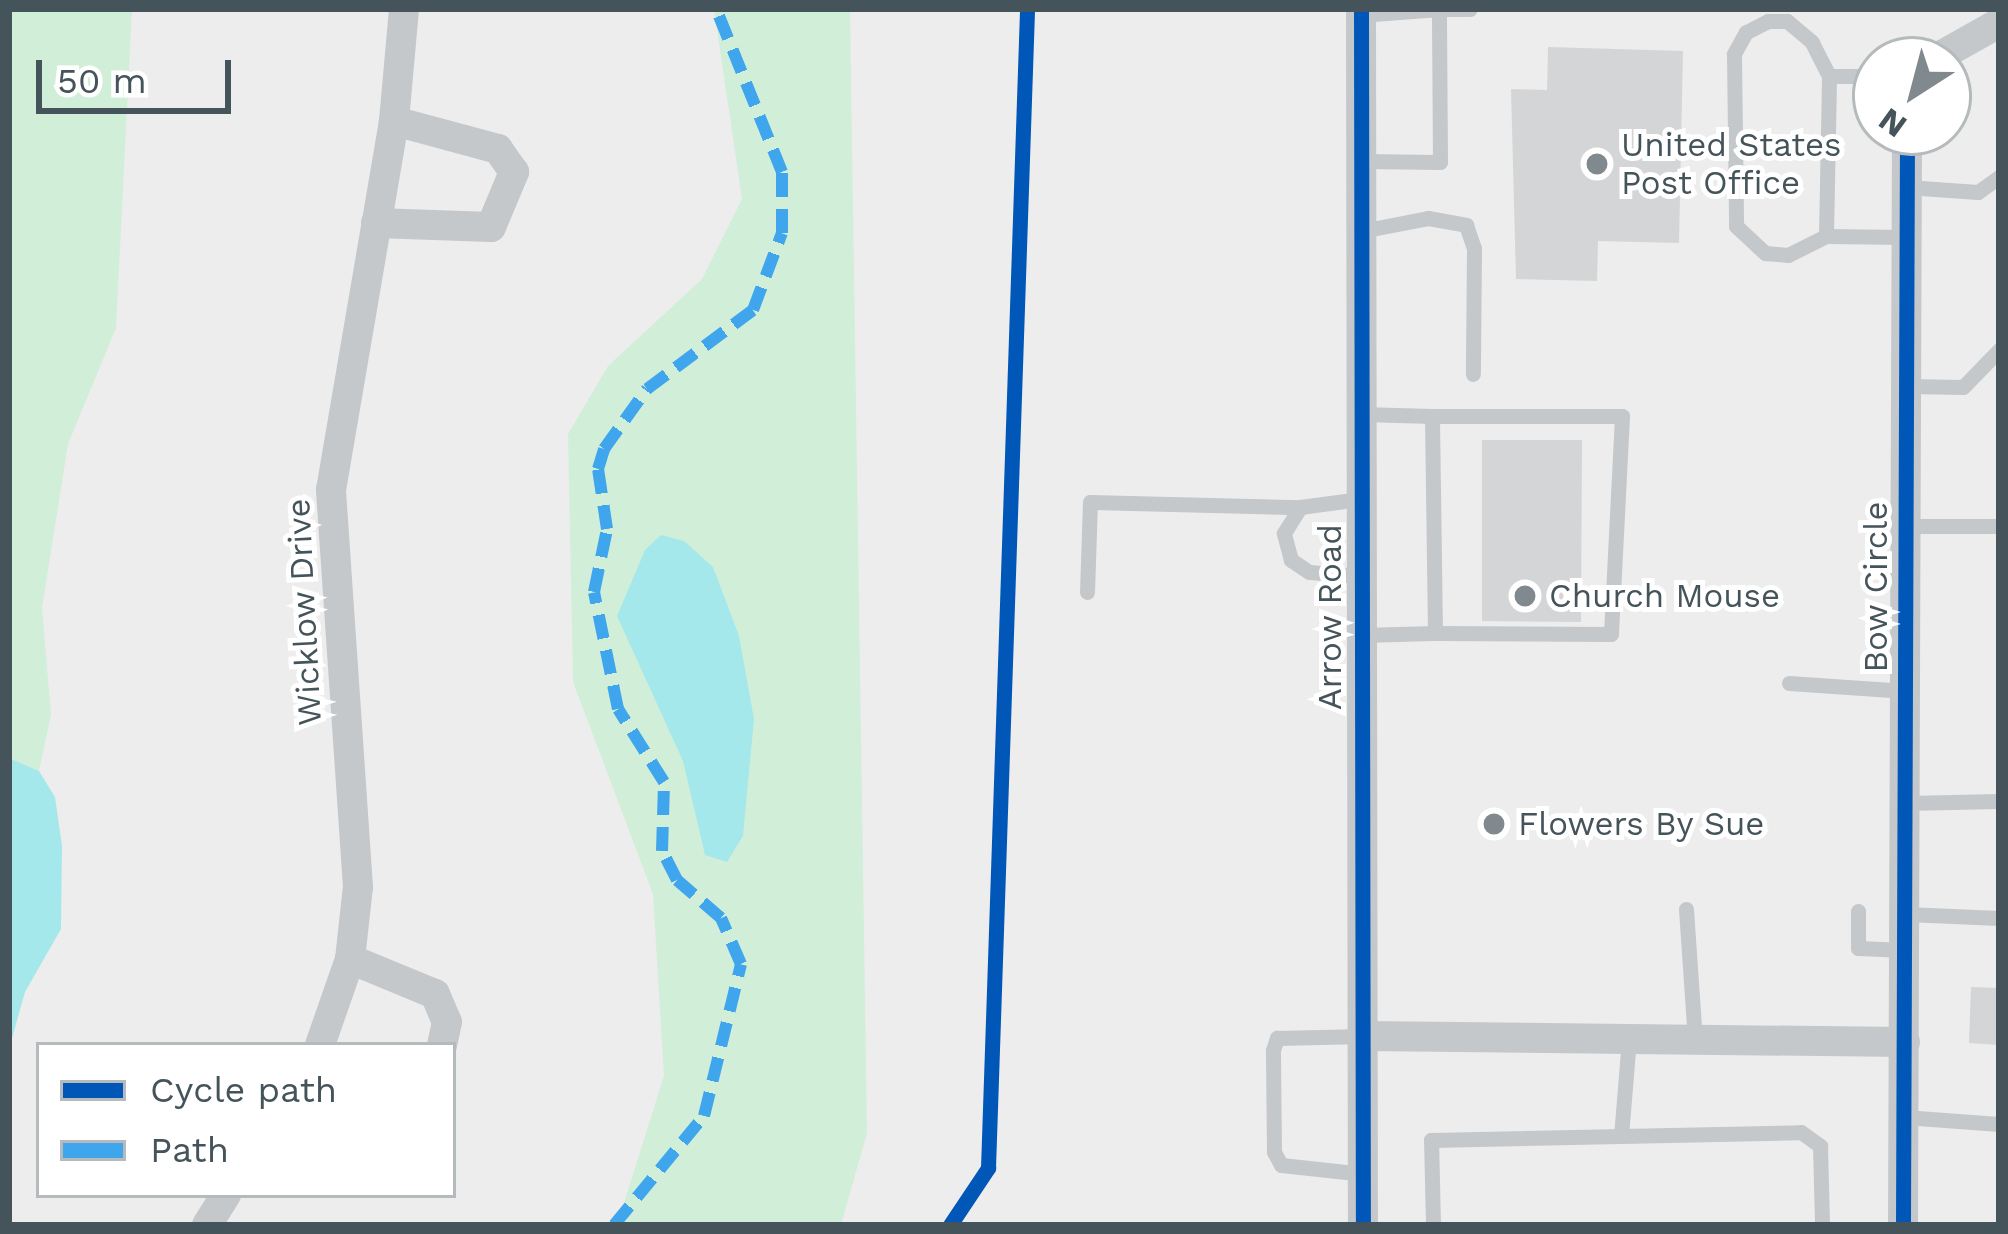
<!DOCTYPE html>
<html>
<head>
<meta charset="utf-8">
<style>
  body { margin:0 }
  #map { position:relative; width:2008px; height:1234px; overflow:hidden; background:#eeeded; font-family:"Work Sans",sans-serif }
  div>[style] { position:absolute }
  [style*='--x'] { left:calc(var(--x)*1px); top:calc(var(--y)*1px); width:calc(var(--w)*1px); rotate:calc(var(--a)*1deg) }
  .green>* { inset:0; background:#d1eed8 }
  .water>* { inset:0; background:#a5e8ec }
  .building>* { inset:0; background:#d4d5d6 }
  .service>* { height:15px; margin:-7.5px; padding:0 7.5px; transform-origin:7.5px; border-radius:7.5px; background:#c4c8ca }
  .minor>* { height:30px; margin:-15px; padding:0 15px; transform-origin:15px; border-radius:15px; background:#c4c8ca }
  .quiet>* { height:12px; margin-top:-6px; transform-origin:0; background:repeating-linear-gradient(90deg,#3fa5ed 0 24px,transparent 0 36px) }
  .cycleway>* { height:15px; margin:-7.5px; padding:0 7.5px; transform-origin:7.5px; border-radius:7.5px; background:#0057b8 }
  .dots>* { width:33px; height:33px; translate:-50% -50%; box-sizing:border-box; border:6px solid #fff; border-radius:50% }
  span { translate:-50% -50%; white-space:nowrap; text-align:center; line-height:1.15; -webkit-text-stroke:10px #fff; paint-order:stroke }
  .poi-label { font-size:33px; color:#45535a }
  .left { translate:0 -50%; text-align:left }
  .street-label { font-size:33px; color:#45535a }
  .frame { position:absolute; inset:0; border:12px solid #45535a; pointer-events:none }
  .legend { position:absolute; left:36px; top:1042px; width:420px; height:156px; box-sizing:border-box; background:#fff; border:3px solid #b5babd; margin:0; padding:15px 21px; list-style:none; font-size:36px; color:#45535a }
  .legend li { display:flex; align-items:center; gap:24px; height:60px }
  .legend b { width:60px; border:3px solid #b5babd }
  .north { position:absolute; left:1852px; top:36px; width:120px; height:120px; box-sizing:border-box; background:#fff; border:3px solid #b5babd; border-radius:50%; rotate:216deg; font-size:33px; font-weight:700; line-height:48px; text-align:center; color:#45535a }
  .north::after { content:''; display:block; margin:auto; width:42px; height:54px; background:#80898d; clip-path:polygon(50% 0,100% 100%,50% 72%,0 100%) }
  .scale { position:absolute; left:36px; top:60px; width:195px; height:54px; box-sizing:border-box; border:6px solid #45535a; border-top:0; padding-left:15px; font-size:36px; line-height:42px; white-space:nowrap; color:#45535a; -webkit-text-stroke:9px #fff; paint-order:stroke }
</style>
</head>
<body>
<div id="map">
  <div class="green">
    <i style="clip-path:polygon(9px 9px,132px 9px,116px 328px,68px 444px,42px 608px,51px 715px,39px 771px,9px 758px)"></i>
    <i style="clip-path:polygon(714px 9px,850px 9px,867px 1133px,841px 1225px,617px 1225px,664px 1076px,653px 894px,573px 682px,568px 434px,608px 366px,702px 279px,742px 199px)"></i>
  </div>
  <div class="water">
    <i style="clip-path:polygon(661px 535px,684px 541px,713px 567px,739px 636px,754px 719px,743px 836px,727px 862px,705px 855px,683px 761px,617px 616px,645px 550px)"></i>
    <i style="clip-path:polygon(9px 758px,39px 771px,55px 797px,62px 846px,61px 929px,25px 992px,9px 1049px)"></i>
  </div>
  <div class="building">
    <i style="clip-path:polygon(1548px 47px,1683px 51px,1679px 243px,1598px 241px,1597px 281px,1516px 279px,1511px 89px,1547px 90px)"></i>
    <i style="clip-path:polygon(1482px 440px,1582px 440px,1581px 622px,1482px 621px)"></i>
    <i style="clip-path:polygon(1971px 987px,1999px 988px,1999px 1045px,1969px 1043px)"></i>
  </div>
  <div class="service">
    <i style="--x:1361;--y:15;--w:78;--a:-4.4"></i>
    <i style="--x:1829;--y:76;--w:47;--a:0"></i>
    <i style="--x:1361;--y:161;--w:79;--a:0.7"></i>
    <i style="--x:1440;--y:162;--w:153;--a:-90.4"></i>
    <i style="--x:1439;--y:9;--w:31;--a:0"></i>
    <i style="--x:1906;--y:187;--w:72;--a:4"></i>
    <i style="--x:1978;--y:192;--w:26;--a:-36"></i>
    <i style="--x:1361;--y:231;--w:68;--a:-11"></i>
    <i style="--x:1428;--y:218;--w:39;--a:10"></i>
    <i style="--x:1466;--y:225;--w:24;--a:71"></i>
    <i style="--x:1474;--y:248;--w:126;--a:90.5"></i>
    <i style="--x:1826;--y:236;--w:160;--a:-88.9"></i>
    <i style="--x:1829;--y:76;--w:38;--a:-117"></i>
    <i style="--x:1812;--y:42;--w:33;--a:-140"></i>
    <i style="--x:1787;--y:21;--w:19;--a:180"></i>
    <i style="--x:1768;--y:21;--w:25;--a:153"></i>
    <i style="--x:1746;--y:32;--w:25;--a:119"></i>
    <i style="--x:1734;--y:54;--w:172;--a:89.3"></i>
    <i style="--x:1736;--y:226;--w:40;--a:43"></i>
    <i style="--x:1765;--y:253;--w:23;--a:5"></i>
    <i style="--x:1788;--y:255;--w:42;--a:-26.6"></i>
    <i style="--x:1826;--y:236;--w:79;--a:0.7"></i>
    <i style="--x:1907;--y:386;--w:56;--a:1"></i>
    <i style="--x:1963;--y:387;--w:52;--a:-45.8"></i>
    <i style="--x:1432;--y:416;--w:190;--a:0"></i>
    <i style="--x:1622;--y:416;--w:218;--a:92.9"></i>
    <i style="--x:1611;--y:634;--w:176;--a:-179.7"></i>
    <i style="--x:1907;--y:526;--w:92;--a:0"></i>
    <i style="--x:1360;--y:576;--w:51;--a:-175.5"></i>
    <i style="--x:1309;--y:572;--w:22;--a:-146"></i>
    <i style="--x:1291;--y:560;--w:28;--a:-105"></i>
    <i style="--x:1284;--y:533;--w:31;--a:-58"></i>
    <i style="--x:1300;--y:507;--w:61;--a:-7.6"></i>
    <i style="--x:1087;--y:592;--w:90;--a:-88.1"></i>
    <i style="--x:1090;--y:502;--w:210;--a:1.4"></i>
    <i style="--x:1360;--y:635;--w:75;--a:-1.5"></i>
    <i style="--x:1435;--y:633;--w:217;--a:-90.8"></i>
    <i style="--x:1432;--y:416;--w:71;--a:-178.4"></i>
    <i style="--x:1789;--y:683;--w:117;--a:3.9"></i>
    <i style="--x:1906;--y:803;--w:93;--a:-1.2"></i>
    <i style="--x:1686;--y:909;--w:131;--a:86.1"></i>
    <i style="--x:1858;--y:911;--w:37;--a:90"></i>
    <i style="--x:1858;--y:948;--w:48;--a:2.4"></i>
    <i style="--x:1906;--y:914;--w:93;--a:2.5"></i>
    <i style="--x:1904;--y:1117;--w:95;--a:4.2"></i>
    <i style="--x:1621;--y:1136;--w:97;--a:-85.3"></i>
    <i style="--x:1364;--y:1174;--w:83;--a:-173.8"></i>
    <i style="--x:1281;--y:1165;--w:15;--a:-118"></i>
    <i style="--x:1274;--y:1152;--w:102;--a:-90.6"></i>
    <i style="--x:1273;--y:1050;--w:13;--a:-72"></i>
    <i style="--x:1277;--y:1038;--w:88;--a:-1.3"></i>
    <i style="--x:1433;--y:1225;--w:85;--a:-91.3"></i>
    <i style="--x:1431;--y:1140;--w:370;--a:-1.2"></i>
    <i style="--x:1801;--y:1132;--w:24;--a:36"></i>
    <i style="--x:1820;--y:1146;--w:79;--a:88.5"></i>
  </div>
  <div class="minor">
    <i style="--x:1361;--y:9;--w:1216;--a:89.91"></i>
    <i style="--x:1933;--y:60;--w:76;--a:-29.3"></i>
    <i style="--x:376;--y:223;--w:115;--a:2"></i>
    <i style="--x:491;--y:227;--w:60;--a:-67.3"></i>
    <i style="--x:514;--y:172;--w:28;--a:-125"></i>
    <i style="--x:498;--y:149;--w:108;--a:-164.9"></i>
    <i style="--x:350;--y:959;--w:92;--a:22.4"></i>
    <i style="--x:435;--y:994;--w:30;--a:67"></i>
    <i style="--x:447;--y:1022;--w:24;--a:102"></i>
    <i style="--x:1365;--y:1036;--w:540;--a:0.64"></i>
    <i style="--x:320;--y:1045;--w:91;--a:-70.8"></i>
    <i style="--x:350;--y:959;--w:72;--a:-83.7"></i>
    <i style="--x:358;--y:887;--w:398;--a:-93.9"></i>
    <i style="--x:331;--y:490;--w:374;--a:-80.3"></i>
    <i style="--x:394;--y:121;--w:112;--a:-84.9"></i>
    <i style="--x:207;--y:1225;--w:36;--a:-58"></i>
    <i style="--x:1903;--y:1225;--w:1093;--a:-89.79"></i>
  </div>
  <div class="quiet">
    <i style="--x:614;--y:1225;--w:141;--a:-50.5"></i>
    <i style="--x:704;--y:1116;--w:156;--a:-76.3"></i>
    <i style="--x:741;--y:964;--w:50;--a:-113.5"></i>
    <i style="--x:721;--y:918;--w:58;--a:-139.2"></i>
    <i style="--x:677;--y:880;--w:33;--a:-117"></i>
    <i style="--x:662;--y:851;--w:69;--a:-88.3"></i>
    <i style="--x:664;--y:782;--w:86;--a:-122.2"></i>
    <i style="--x:618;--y:709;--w:119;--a:-101.6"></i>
    <i style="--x:594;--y:592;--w:64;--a:-78.3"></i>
    <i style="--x:607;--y:529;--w:61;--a:-98.5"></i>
    <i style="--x:598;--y:469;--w:21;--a:-73"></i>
    <i style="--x:604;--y:449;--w:74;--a:-54.4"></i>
    <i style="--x:647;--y:389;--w:132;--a:-36.7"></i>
    <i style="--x:753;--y:310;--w:82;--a:-69.4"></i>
    <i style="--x:782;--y:233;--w:61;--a:-90"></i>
    <i style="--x:782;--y:172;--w:176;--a:-112"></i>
  </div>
  <div class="cycleway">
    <i style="--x:1361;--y:9;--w:1216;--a:89.91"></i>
    <i style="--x:950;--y:1225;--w:69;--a:-56.3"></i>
    <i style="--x:988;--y:1168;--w:1160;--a:-88.07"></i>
    <i style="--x:1903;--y:1225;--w:1093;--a:-89.79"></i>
  </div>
  <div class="dots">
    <i style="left:1597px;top:164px;background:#80898d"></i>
    <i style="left:1525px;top:596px;background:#80898d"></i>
    <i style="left:1494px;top:824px;background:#80898d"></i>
  </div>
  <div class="poi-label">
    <span class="left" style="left:1621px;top:164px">United States<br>Post Office</span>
    <span class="left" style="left:1549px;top:596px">Church Mouse</span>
    <span class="left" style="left:1518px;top:824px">Flowers By Sue</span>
  </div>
  <div class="street-label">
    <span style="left:1876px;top:587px;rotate:-90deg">Bow Circle</span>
    <span style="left:304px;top:612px;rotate:-93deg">Wicklow Drive</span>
    <span style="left:1330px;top:617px;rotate:-90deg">Arrow Road</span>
  </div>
  <div class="frame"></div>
  <ul class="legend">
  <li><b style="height:15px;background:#0057b8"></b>Cycle path</li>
  <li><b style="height:15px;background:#3fa5ed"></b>Path</li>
  </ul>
  <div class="north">N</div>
  <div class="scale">50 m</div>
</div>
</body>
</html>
